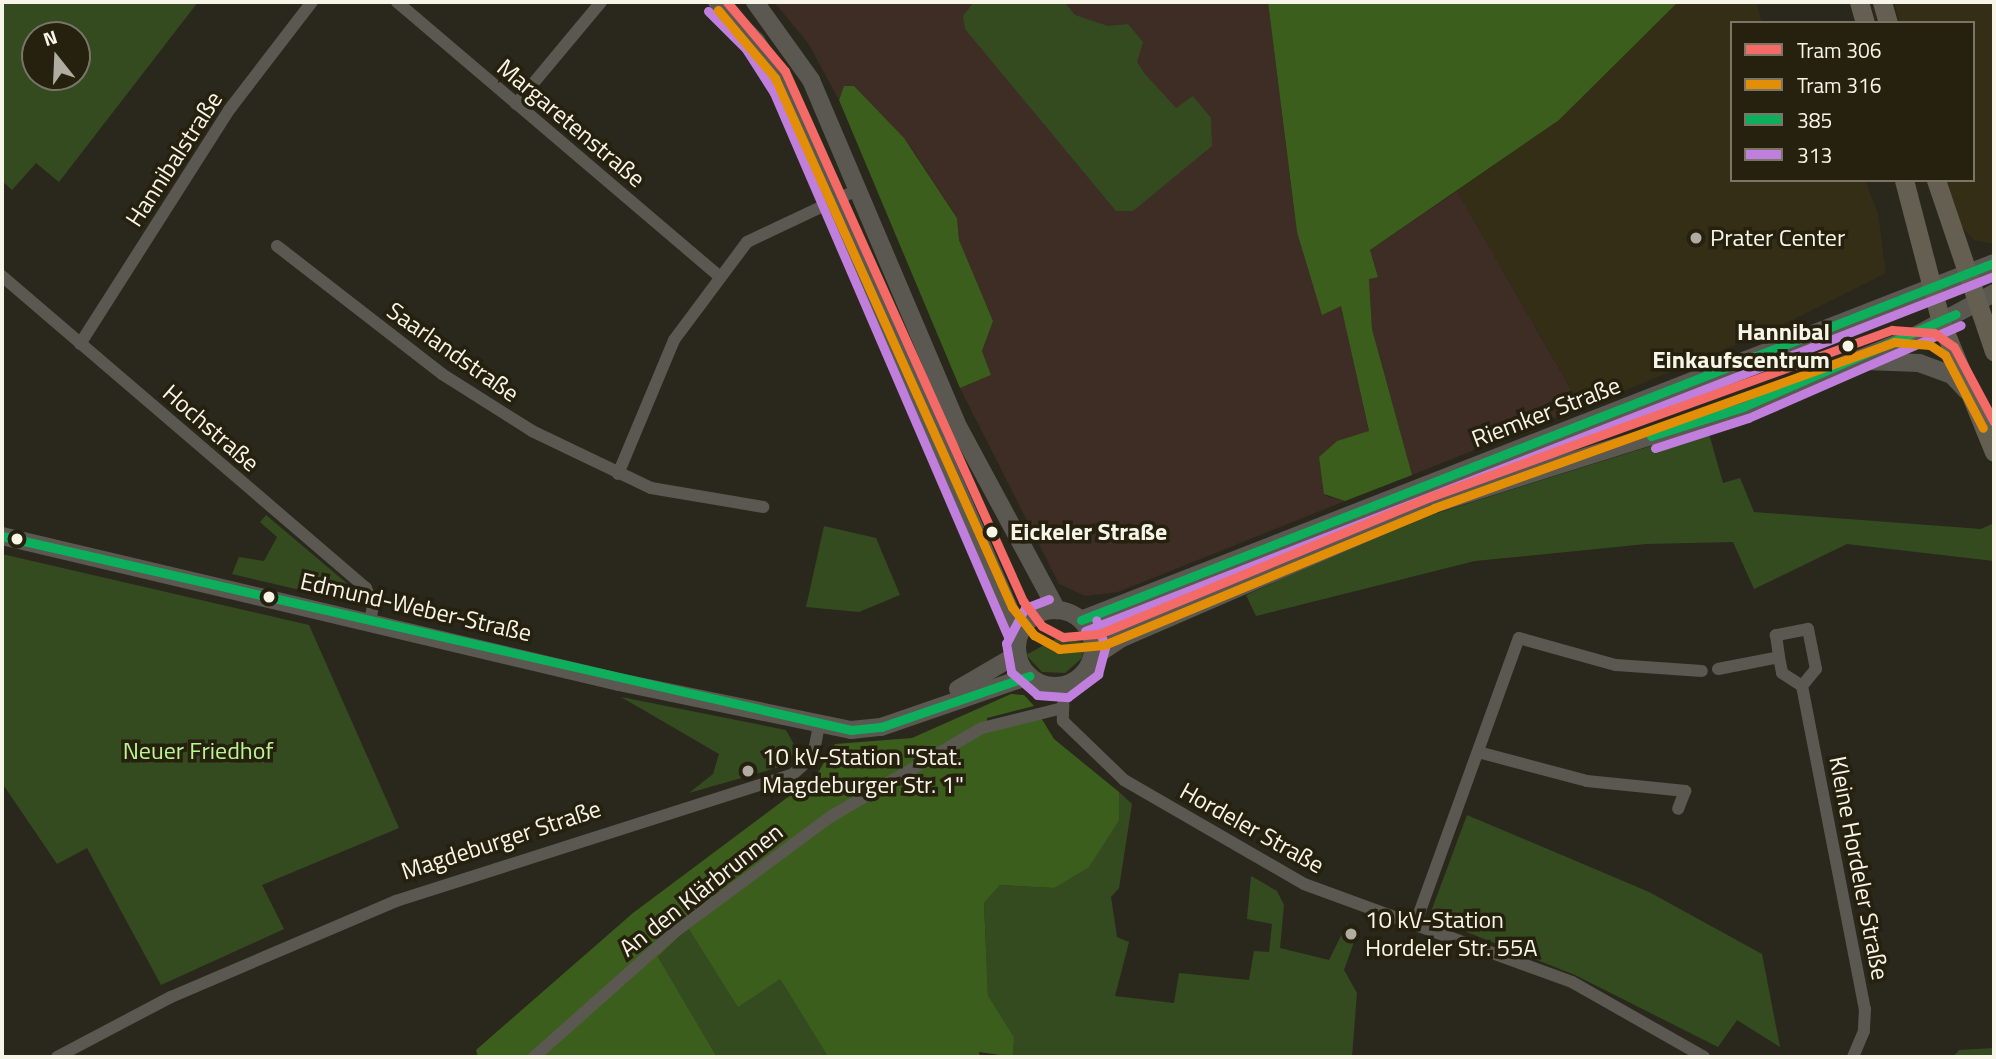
<!DOCTYPE html>
<html>
<head>
<meta charset="utf-8">
<style>
  body { margin:0 }
  #map { position:relative; width:1996px; height:1059px; overflow:hidden; background:#2a281d; font-family:"Titillium Web",sans-serif }
  div>[style] { position:absolute }
  [style*='--x'] { left:calc(var(--x)*1px); top:calc(var(--y)*1px); width:calc(var(--w)*1px); rotate:calc(var(--a)*1deg) }
  .built>* { inset:0; background:#352e16 }
  .industrial>* { inset:0; background:#3d2d25 }
  .green>* { inset:0; background:#344b20 }
  .forest>* { inset:0; background:#3c5e1c }
  .street>* { height:12px; margin:-6px; padding:0 6px; transform-origin:6px; border-radius:6px; background:#5a5850 }
  .secondary>* { height:18px; margin:-9px; padding:0 9px; transform-origin:9px; border-radius:9px; background:#5a5850 }
  .secondary>.ring { margin:-9px; padding:0; box-sizing:content-box; background:none; border:18px solid #5a5850; border-radius:50% }
  .primary>* { height:19px; margin:-9.5px; padding:0 9.5px; transform-origin:9.5px; border-radius:9.5px; background:#645f51 }
  .bus-1>* { height:9px; margin:-4.5px; padding:0 4.5px; transform-origin:4.5px; border-radius:4.5px; background:#0daf5c }
  .bus-2>* { height:9px; margin:-4.5px; padding:0 4.5px; transform-origin:4.5px; border-radius:4.5px; background:#c07fdc }
  .tram-1>* { height:9px; margin:-4.5px; padding:0 4.5px; transform-origin:4.5px; border-radius:4.5px; background:#f46a66 }
  .tram-2>* { height:9px; margin:-4.5px; padding:0 4.5px; transform-origin:4.5px; border-radius:4.5px; background:#e28e07 }
  .dots>* { width:19px; height:19px; translate:-50% -50%; box-sizing:border-box; border:4px solid #26210e; border-radius:50% }
  span { translate:-50% -50%; white-space:nowrap; text-align:center; line-height:1.15; -webkit-text-stroke:7px #26210e; paint-order:stroke }
  .street-label { font-size:24px; color:#f7f4e8 }
  .poi-label { font-size:24px; color:#f7f4e8 }
  .left { translate:0 -50%; text-align:left }
  .stop-label { font-size:24px; color:#f7f4e8; font-weight:700 }
  .right { translate:-100% -50%; text-align:right }
  .park-label { font-size:24px; color:#bbf591 }
  .frame { position:absolute; inset:0; border:4px solid #f7f4e8; pointer-events:none }
  .legend { position:absolute; left:1730px; top:21px; width:245px; height:161px; box-sizing:border-box; background:#26210e; border:2px solid #7a7565; margin:0; padding:9px 12px; list-style:none; font-size:21px; color:#f7f4e8 }
  .legend li { display:flex; align-items:center; gap:14px; height:35px }
  .legend b { width:35px; border:2px solid #7a7565 }
  .north { position:absolute; left:21px; top:21px; width:70px; height:70px; box-sizing:border-box; background:#26210e; border:2px solid #7a7565; border-radius:50%; rotate:342deg; font-size:19px; font-weight:700; line-height:28px; text-align:center; color:#f7f4e8 }
  .north::after { content:''; display:block; margin:auto; width:24px; height:32px; background:#afada1; clip-path:polygon(50% 0,100% 100%,50% 72%,0 100%) }
</style>
</head>
<body>
<div id="map">
  <div class="built">
    <i style="clip-path:polygon(1678px 2px,1756px 2px,1762px 23px,1732px 23px,1732px 180px,1865px 180px,1878px 214px,1886px 273px,1774px 329px,1582px 408px,1457px 191px,1559px 120px)"></i>
    <i style="clip-path:polygon(1894px 2px,1994px 2px,1994px 244px,1974px 240px,1950px 214px,1941px 180px,1973px 180px,1973px 23px,1900px 23px)"></i>
  </div>
  <div class="industrial">
    <i style="clip-path:polygon(774px 2px,1268px 2px,1297px 232px,1330px 309px,1341px 305px,1369px 432px,1337px 441px,1319px 457px,1326px 496px,1345px 501px,1118px 592px,1085px 596px,1059px 584px,960px 388px,991px 375px,982px 351px,993px 321px,959px 240px,957px 217px,910px 146px,854px 86px,844px 86px,839px 100px,808px 43px)"></i>
    <i style="clip-path:polygon(1457px 191px,1581px 407px,1412px 475px,1372px 329px,1369px 278px,1378px 276px,1370px 250px)"></i>
  </div>
  <div class="green">
    <i style="clip-path:polygon(evenodd,2px 2px,198px 2px,59px 182px,36px 163px,12px 190px,2px 181px,2px 2px,35px 35px,77px 35px,77px 77px,35px 77px,35px 35px)"></i>
    <i style="clip-path:polygon(974px 2px,1064px 2px,1075px 15px,1108px 26px,1128px 24px,1143px 42px,1137px 62px,1144px 73px,1176px 108px,1193px 96px,1211px 118px,1212px 146px,1133px 211px,1116px 211px,965px 29px,963px 16px)"></i>
    <i style="clip-path:polygon(1702px 430px,1709px 434px,1723px 483px,1740px 478px,1754px 512px,1981px 529px,1994px 523px,1994px 561px,1847px 544px,1754px 589px,1733px 542px,1646px 544px,1475px 561px,1256px 616px,1246px 595px,1412px 521px)"></i>
    <i style="clip-path:polygon(266px 515px,350px 586px,352px 601px,332px 588px,330px 597px,232px 574px,239px 557px,264px 561px,277px 537px,260px 522px)"></i>
    <i style="clip-path:polygon(824px 526px,876px 538px,900px 595px,859px 612px,806px 607px)"></i>
    <i style="clip-path:polygon(2px 554px,309px 625px,399px 828px,262px 885px,284px 929px,161px 985px,87px 848px,57px 864px,2px 783px)"></i>
    <i style="clip-path:polygon(1057px 638px,1085px 642px,1082px 658px,1065px 673px,1042px 672px,1026px 655px)"></i>
    <i style="clip-path:polygon(621px 697px,786px 730px,797px 750px,783px 766px,689px 793px,713px 774px,719px 754px)"></i>
    <i style="clip-path:polygon(1119px 792px,1132px 804px,1119px 888px,1111px 897px,1117px 937px,1129px 942px,1115px 996px,1174px 1003px,1179px 973px,1249px 980px,1254px 951px,1269px 952px,1272px 924px,1247px 919px,1251px 876px,1277px 891px,1284px 905px,1280px 948px,1329px 960px,1348px 922px,1343px 938px,1354px 942px,1344px 970px,1357px 993px,1352px 1057px,1013px 1057px,1014px 1037px,988px 997px,984px 903px,1000px 885px,1054px 888px,1119px 820px)"></i>
    <i style="clip-path:polygon(1467px 815px,1649px 892px,1762px 954px,1780px 1047px,1737px 1020px,1718px 1047px,1575px 975px,1429px 917px)"></i>
    <i style="clip-path:polygon(688px 928px,716px 972px,780px 979px,828px 1057px,717px 1057px,658px 957px)"></i>
    <i style="clip-path:polygon(1994px 1048px,1994px 1057px,1953px 1057px,1959px 1050px)"></i>
  </div>
  <div class="forest">
    <i style="clip-path:polygon(1268px 2px,1678px 2px,1559px 120px,1370px 250px,1378px 277px,1369px 279px,1372px 329px,1412px 475px,1345px 501px,1324px 494px,1319px 457px,1337px 441px,1369px 431px,1341px 306px,1322px 315px,1297px 232px)"></i>
    <i style="clip-path:polygon(844px 86px,854px 86px,904px 138px,957px 218px,959px 240px,993px 321px,982px 351px,991px 375px,960px 388px,839px 100px)"></i>
    <i style="clip-path:polygon(1011px 694px,1024px 695px,1034px 706px,987px 718px,987px 730px,1040px 716px,1054px 739px,1119px 792px,1119px 820px,1089px 867px,1054px 888px,1000px 885px,984px 903px,988px 996px,1014px 1037px,1013px 1057px,979px 1052px,980px 1057px,828px 1057px,780px 979px,738px 1007px,688px 928px,658px 957px,717px 1057px,478px 1057px,476px 1050px,633px 913px,816px 776px,835px 744px,912px 738px)"></i>
  </div>
  <div class="street">
    <i style="--x:397;--y:2;--w:423;--a:40.4"></i>
    <i style="--x:516;--y:104;--w:133;--a:-50.2"></i>
    <i style="--x:277;--y:246;--w:209;--a:37.8"></i>
    <i style="--x:442;--y:374;--w:107;--a:32.3"></i>
    <i style="--x:532;--y:431;--w:132;--a:25.6"></i>
    <i style="--x:651;--y:488;--w:114;--a:9.6"></i>
    <i style="--x:2;--y:276;--w:479;--a:40.6"></i>
    <i style="--x:366;--y:588;--w:19;--a:69"></i>
    <i style="--x:373;--y:606;--w:16;--a:101"></i>
    <i style="--x:80;--y:344;--w:277;--a:-57.5"></i>
    <i style="--x:229;--y:110;--w:136;--a:-52.5"></i>
    <i style="--x:618;--y:474;--w:145;--a:-67.3"></i>
    <i style="--x:674;--y:340;--w:122;--a:-53.3"></i>
    <i style="--x:747;--y:242;--w:122;--a:-25.3"></i>
    <i style="--x:1718;--y:669;--w:62;--a:-11.1"></i>
    <i style="--x:1779;--y:657;--w:16;--a:79"></i>
    <i style="--x:1782;--y:673;--w:24;--a:33"></i>
    <i style="--x:1802;--y:686;--w:22;--a:-51"></i>
    <i style="--x:1816;--y:669;--w:41;--a:-101.3"></i>
    <i style="--x:1808;--y:629;--w:33;--a:169"></i>
    <i style="--x:1776;--y:635;--w:22;--a:82"></i>
    <i style="--x:1064;--y:685;--w:36;--a:92"></i>
    <i style="--x:1063;--y:721;--w:85;--a:44"></i>
    <i style="--x:1124;--y:780;--w:208;--a:30"></i>
    <i style="--x:1304;--y:884;--w:285;--a:20.1"></i>
    <i style="--x:1572;--y:982;--w:152;--a:29.6"></i>
    <i style="--x:1802;--y:686;--w:329;--a:79"></i>
    <i style="--x:1865;--y:1009;--w:22;--a:93"></i>
    <i style="--x:1864;--y:1031;--w:28;--a:113"></i>
    <i style="--x:1478;--y:752;--w:113;--a:14.9"></i>
    <i style="--x:1587;--y:781;--w:99;--a:5.8"></i>
    <i style="--x:1685;--y:791;--w:19;--a:111"></i>
    <i style="--x:1416;--y:922;--w:302;--a:-70.1"></i>
    <i style="--x:1519;--y:638;--w:101;--a:15.6"></i>
    <i style="--x:1616;--y:665;--w:86;--a:4"></i>
    <i style="--x:57;--y:1057;--w:129;--a:-27.8"></i>
    <i style="--x:171;--y:997;--w:245;--a:-23.1"></i>
    <i style="--x:396;--y:901;--w:416;--a:-17.7"></i>
    <i style="--x:792;--y:775;--w:28;--a:-42"></i>
    <i style="--x:813;--y:756;--w:32;--a:-79"></i>
    <i style="--x:534;--y:1057;--w:190;--a:-41.6"></i>
    <i style="--x:676;--y:931;--w:192;--a:-36.5"></i>
    <i style="--x:830;--y:817;--w:176;--a:-30.4"></i>
    <i style="--x:982;--y:728;--w:79;--a:-13.9"></i>
  </div>
  <div class="secondary">
    <i style="--x:717;--y:2;--w:55;--a:45"></i>
    <i style="--x:756;--y:41;--w:54;--a:57.8"></i>
    <i style="--x:785;--y:87;--w:595;--a:66.75"></i>
    <i style="--x:755;--y:2;--w:96;--a:54.3"></i>
    <i style="--x:811;--y:80;--w:378;--a:67"></i>
    <i style="--x:959;--y:428;--w:207;--a:61.7"></i>
    <i style="--x:1865;--y:361;--w:54;--a:2.1"></i>
    <i style="--x:1919;--y:363;--w:35;--a:20"></i>
    <i style="--x:1952;--y:375;--w:22;--a:47"></i>
    <i style="--x:2;--y:536;--w:634;--a:13.31"></i>
    <i style="--x:619;--y:682;--w:237;--a:11.7"></i>
    <i style="--x:851;--y:730;--w:30;--a:-6"></i>
    <i style="--x:881;--y:727;--w:157;--a:-19"></i>
    <i class="ring" style="left:1017px;top:610px;width:58px;height:58px"></i>
    <i style="--x:1081;--y:620;--w:980;--a:-21.36"></i>
    <i style="--x:1092;--y:658;--w:34;--a:-34"></i>
    <i style="--x:1120;--y:639;--w:335;--a:-23.4"></i>
    <i style="--x:1428;--y:506;--w:321;--a:-17.4"></i>
    <i style="--x:1734;--y:410;--w:193;--a:-22.2"></i>
    <i style="--x:1913;--y:337;--w:92;--a:-28.5"></i>
    <i style="--x:958;--y:689;--w:69;--a:-30.3"></i>
  </div>
  <div class="primary">
    <i style="--x:1859;--y:2;--w:22;--a:74"></i>
    <i style="--x:1882;--y:2;--w:22;--a:74"></i>
    <i style="--x:1904;--y:180;--w:147;--a:75.4"></i>
    <i style="--x:1941;--y:322;--w:140;--a:67.8"></i>
    <i style="--x:1936;--y:180;--w:181;--a:71.3"></i>
  </div>
  <div class="bus-1">
    <i style="--x:1651;--y:436;--w:96;--a:-17.5"></i>
    <i style="--x:1743;--y:407;--w:232;--a:-23.6"></i>
    <i style="--x:2;--y:536;--w:871;--a:12.87"></i>
    <i style="--x:851;--y:730;--w:30;--a:-6"></i>
    <i style="--x:881;--y:727;--w:157;--a:-19"></i>
    <i style="--x:1081;--y:620;--w:980;--a:-21.36"></i>
  </div>
  <div class="bus-2">
    <i style="--x:708;--y:11;--w:54;--a:45"></i>
    <i style="--x:746;--y:49;--w:52;--a:57.5"></i>
    <i style="--x:774;--y:93;--w:594;--a:66.71"></i>
    <i style="--x:1655;--y:448;--w:98;--a:-17.9"></i>
    <i style="--x:1748;--y:418;--w:232;--a:-23.6"></i>
    <i style="--x:1049;--y:599;--w:26;--a:159"></i>
    <i style="--x:1025;--y:608;--w:40;--a:118"></i>
    <i style="--x:1006;--y:643;--w:29;--a:80"></i>
    <i style="--x:1011;--y:672;--w:35;--a:41"></i>
    <i style="--x:1037;--y:695;--w:31;--a:4"></i>
    <i style="--x:1068;--y:697;--w:38;--a:-37"></i>
    <i style="--x:1098;--y:674;--w:28;--a:-75"></i>
    <i style="--x:1105;--y:647;--w:28;--a:-108"></i>
    <i style="--x:1085;--y:631;--w:976;--a:-21.33"></i>
  </div>
  <div class="tram-1">
    <i style="--x:727;--y:2;--w:90;--a:50"></i>
    <i style="--x:785;--y:71;--w:581;--a:65.82"></i>
    <i style="--x:1023;--y:601;--w:31;--a:53"></i>
    <i style="--x:1042;--y:626;--w:24;--a:28"></i>
    <i style="--x:1063;--y:637;--w:36;--a:-5"></i>
    <i style="--x:1099;--y:634;--w:358;--a:-22.5"></i>
    <i style="--x:1430;--y:497;--w:491;--a:-19.9"></i>
    <i style="--x:1892;--y:330;--w:42;--a:4.1"></i>
    <i style="--x:1934;--y:333;--w:24;--a:35"></i>
    <i style="--x:1954;--y:347;--w:85;--a:61.9"></i>
  </div>
  <div class="tram-2">
    <i style="--x:718;--y:10;--w:89;--a:50"></i>
    <i style="--x:775;--y:78;--w:580;--a:65.87"></i>
    <i style="--x:1012;--y:607;--w:36;--a:52"></i>
    <i style="--x:1034;--y:635;--w:29;--a:29"></i>
    <i style="--x:1059;--y:649;--w:45;--a:-5.1"></i>
    <i style="--x:1104;--y:645;--w:357;--a:-22.5"></i>
    <i style="--x:1434;--y:508;--w:489;--a:-19.8"></i>
    <i style="--x:1894;--y:342;--w:36;--a:5"></i>
    <i style="--x:1930;--y:345;--w:18;--a:34"></i>
    <i style="--x:1945;--y:355;--w:82;--a:62.5"></i>
  </div>
  <div class="dots">
    <i style="left:1696px;top:238px;background:#afada1"></i>
    <i style="left:1848px;top:346px;background:#f7f4e8"></i>
    <i style="left:992px;top:532px;background:#f7f4e8"></i>
    <i style="left:17px;top:539px;background:#f7f4e8"></i>
    <i style="left:269px;top:597px;background:#f7f4e8"></i>
    <i style="left:748px;top:771px;background:#afada1"></i>
    <i style="left:1351px;top:934px;background:#afada1"></i>
  </div>
  <div class="street-label">
    <span style="left:571px;top:123px;rotate:40deg">Margaretenstraße</span>
    <span style="left:174px;top:159px;rotate:-57deg">Hannibalstraße</span>
    <span style="left:453px;top:352px;rotate:35deg">Saarlandstraße</span>
    <span style="left:1546px;top:412px;rotate:-21deg">Riemker Straße</span>
    <span style="left:211px;top:428px;rotate:41deg">Hochstraße</span>
    <span style="left:416px;top:607px;rotate:13deg">Edmund-Weber-Straße</span>
    <span style="left:1252px;top:828px;rotate:29deg">Hordeler Straße</span>
    <span style="left:501px;top:840px;rotate:-18deg">Magdeburger Straße</span>
    <span style="left:1859px;top:868px;rotate:79deg">Kleine Hordeler Straße</span>
    <span style="left:701px;top:890px;rotate:-38deg">An den Klärbrunnen</span>
  </div>
  <div class="poi-label">
    <span class="left" style="left:1710px;top:238px">Prater Center</span>
    <span class="left" style="left:762px;top:771px">10 kV-Station "Stat.<br>Magdeburger Str. 1"</span>
    <span class="left" style="left:1365px;top:934px">10 kV-Station<br>Hordeler Str. 55A</span>
  </div>
  <div class="stop-label">
    <span class="right" style="left:1830px;top:346px">Hannibal<br>Einkaufscentrum</span>
    <span class="left" style="left:1010px;top:532px">Eickeler Straße</span>
  </div>
  <div class="park-label">
    <span style="left:198px;top:751px">Neuer Friedhof</span>
  </div>
  <div class="frame"></div>
  <ul class="legend">
  <li><b style="height:9px;background:#f46a66"></b>Tram 306</li>
  <li><b style="height:9px;background:#e28e07"></b>Tram 316</li>
  <li><b style="height:9px;background:#0daf5c"></b>385</li>
  <li><b style="height:9px;background:#c07fdc"></b>313</li>
  </ul>
  <div class="north">N</div>
</div>
</body>
</html>
